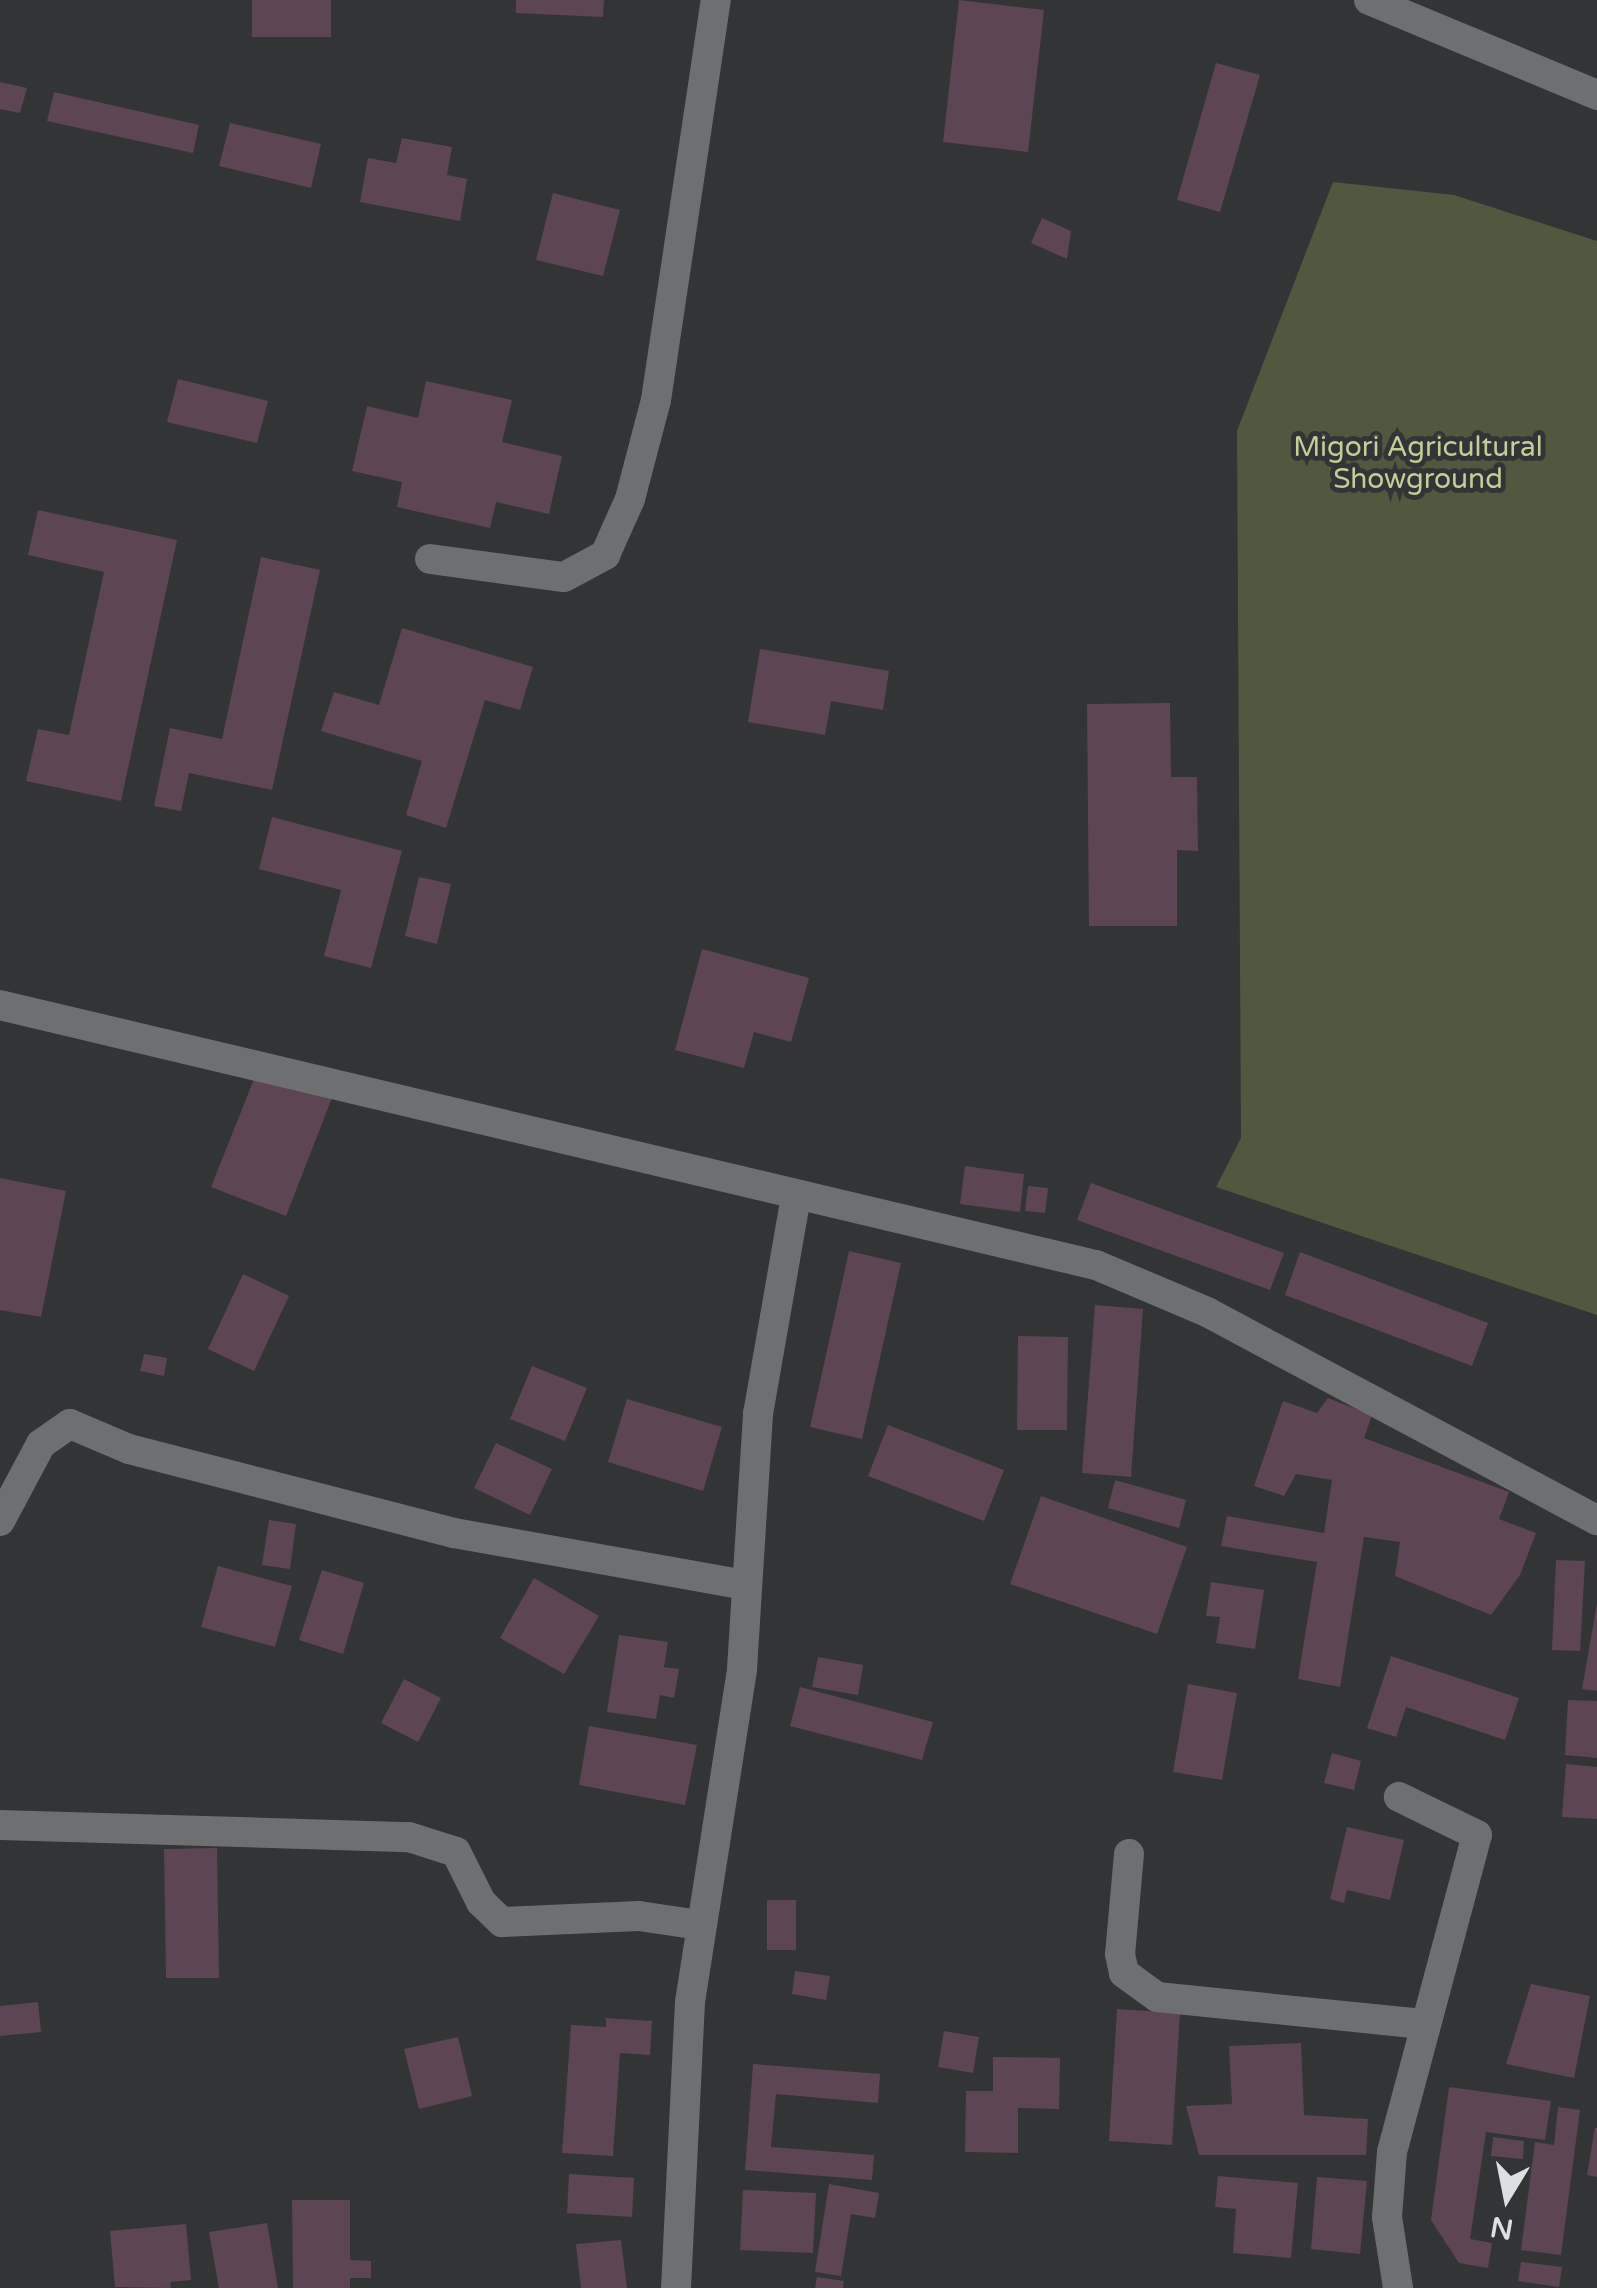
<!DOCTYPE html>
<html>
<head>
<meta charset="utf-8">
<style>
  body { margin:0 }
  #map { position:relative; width:1597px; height:2288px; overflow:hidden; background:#323436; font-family:"Varela Round",sans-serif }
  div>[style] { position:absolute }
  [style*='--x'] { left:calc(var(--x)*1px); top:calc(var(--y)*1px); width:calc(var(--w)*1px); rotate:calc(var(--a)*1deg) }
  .green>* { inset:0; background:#515840 }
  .building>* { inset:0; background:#5e4554 }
  .street>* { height:30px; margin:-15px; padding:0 15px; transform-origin:15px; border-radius:15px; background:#6d6f71 }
  .secondary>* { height:30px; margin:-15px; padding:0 15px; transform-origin:15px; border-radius:15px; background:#6d6f71 }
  span { translate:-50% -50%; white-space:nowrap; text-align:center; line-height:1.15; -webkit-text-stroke:10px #323436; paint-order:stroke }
  .park-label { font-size:28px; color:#c0cf9a }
  .north { position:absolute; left:1457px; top:2148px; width:100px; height:100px; -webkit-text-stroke:8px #323436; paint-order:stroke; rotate:190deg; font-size:28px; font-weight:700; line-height:40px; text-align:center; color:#dedfe1 }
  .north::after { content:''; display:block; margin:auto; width:35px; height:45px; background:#dedfe1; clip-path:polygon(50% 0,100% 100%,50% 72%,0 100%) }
</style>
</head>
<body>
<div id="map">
  <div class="green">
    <i style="clip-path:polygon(1333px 182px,1454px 195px,1597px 241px,1597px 1315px,1216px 1187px,1241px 1138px,1237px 431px)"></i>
  </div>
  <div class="building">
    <i style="clip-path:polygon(252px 0,331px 0,331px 37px,252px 37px)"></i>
    <i style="clip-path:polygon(516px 0,604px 0,603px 17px,516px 13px)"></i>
    <i style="clip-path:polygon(959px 0,1044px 10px,1028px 152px,943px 142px)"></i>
    <i style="clip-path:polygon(1216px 63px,1260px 75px,1220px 212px,1177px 200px)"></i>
    <i style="clip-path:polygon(0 82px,27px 88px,20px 113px,0 109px)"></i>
    <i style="clip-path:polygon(54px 92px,199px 125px,193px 153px,47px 121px)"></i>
    <i style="clip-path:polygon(230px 123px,321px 144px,311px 188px,219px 166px)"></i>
    <i style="clip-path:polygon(402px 138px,452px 147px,447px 175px,467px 179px,460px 221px,360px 202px,368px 158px,396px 163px)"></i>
    <i style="clip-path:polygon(553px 193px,620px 210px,603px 276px,536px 260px)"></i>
    <i style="clip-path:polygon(1042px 218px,1071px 231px,1067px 259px,1031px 243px)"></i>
    <i style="clip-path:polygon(178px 379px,268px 401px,257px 443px,167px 422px)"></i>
    <i style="clip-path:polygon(426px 381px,512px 400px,502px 442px,562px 456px,549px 514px,496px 502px,490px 528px,397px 507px,402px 482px,352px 471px,367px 406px,418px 418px)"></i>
    <i style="clip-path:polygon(38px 510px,177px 540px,121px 801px,26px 781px,38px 729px,69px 735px,104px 572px,28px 555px)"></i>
    <i style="clip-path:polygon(261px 557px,320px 570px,272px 790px,189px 773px,181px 811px,154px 806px,170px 728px,222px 739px)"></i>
    <i style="clip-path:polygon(402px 628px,533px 667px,520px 710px,485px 700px,446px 828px,406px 815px,422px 761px,321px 731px,334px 692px,379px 705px)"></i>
    <i style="clip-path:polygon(760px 649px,889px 671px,883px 710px,831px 701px,825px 735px,748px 722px)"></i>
    <i style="clip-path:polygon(1170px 703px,1171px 777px,1197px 777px,1198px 851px,1177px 850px,1177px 926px,1089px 926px,1087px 704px)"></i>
    <i style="clip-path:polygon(272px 817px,402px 851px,371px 968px,324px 956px,341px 890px,259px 869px)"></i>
    <i style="clip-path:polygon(419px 877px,451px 884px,437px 944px,405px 936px)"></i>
    <i style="clip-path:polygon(702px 949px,809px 978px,791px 1042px,754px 1032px,744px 1068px,675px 1050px)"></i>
    <i style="clip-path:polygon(258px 1069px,332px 1098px,286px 1216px,211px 1187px)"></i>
    <i style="clip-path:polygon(965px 1166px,1024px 1174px,1020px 1212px,960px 1204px)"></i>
    <i style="clip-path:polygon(0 1178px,66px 1191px,41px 1317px,0 1310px)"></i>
    <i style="clip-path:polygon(1091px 1183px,1284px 1253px,1270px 1290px,1077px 1220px)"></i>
    <i style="clip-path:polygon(1028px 1186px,1048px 1188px,1045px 1213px,1025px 1211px)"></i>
    <i style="clip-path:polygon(849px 1251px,901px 1263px,862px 1439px,810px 1427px)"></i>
    <i style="clip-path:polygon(1300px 1252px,1488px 1323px,1472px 1366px,1285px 1295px)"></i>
    <i style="clip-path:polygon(243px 1274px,289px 1296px,254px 1371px,208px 1349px)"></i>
    <i style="clip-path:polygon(1095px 1305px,1143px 1309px,1131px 1477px,1082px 1473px)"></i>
    <i style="clip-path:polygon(1018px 1336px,1068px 1337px,1067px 1430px,1017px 1430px)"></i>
    <i style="clip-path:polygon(144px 1354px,167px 1358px,164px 1376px,140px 1371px)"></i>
    <i style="clip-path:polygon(532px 1366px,587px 1388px,565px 1441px,510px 1419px)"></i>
    <i style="clip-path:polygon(1328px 1398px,1372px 1415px,1364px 1438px,1509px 1492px,1499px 1519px,1536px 1533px,1520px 1575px,1491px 1615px,1395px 1576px,1400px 1542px,1364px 1537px,1340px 1687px,1298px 1679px,1317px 1562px,1221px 1546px,1227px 1516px,1324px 1533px,1332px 1480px,1296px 1474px,1284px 1496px,1254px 1486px,1283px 1401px,1317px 1413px)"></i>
    <i style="clip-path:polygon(627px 1399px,722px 1427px,703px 1491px,608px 1462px)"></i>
    <i style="clip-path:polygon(888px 1425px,1004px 1470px,984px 1521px,868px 1476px)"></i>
    <i style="clip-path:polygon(496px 1443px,552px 1469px,530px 1515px,474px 1488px)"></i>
    <i style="clip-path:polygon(1115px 1480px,1186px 1500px,1179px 1528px,1108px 1508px)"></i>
    <i style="clip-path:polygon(1041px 1496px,1187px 1547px,1157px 1634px,1010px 1584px)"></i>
    <i style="clip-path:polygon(269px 1520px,296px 1524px,290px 1569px,262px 1565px)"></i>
    <i style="clip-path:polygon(1556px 1560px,1585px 1561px,1580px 1651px,1552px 1650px)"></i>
    <i style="clip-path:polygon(218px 1566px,292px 1586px,275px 1647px,201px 1627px)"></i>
    <i style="clip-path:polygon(322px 1570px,364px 1583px,343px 1654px,299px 1640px)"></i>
    <i style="clip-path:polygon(534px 1578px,599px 1616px,564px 1674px,500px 1638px)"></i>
    <i style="clip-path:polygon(1211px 1582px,1264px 1590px,1255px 1649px,1216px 1643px,1220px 1617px,1206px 1616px)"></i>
    <i style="clip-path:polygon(1597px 1603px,1597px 1691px,1582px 1689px)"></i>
    <i style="clip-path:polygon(619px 1635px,668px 1642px,664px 1667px,679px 1669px,674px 1698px,660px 1695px,656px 1719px,607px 1712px)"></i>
    <i style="clip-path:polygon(1391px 1656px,1519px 1698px,1505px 1740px,1406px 1707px,1396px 1737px,1367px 1728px)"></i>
    <i style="clip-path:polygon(818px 1657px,863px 1665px,858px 1695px,812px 1687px)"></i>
    <i style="clip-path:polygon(404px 1679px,441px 1698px,418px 1742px,381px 1723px)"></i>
    <i style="clip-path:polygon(1188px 1684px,1237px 1693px,1222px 1780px,1173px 1772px)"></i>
    <i style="clip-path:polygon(800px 1687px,933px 1722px,922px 1760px,790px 1726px)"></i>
    <i style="clip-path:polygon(1568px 1700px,1597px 1701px,1597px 1758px,1565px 1755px)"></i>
    <i style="clip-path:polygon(589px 1726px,697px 1745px,685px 1805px,579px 1785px)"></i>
    <i style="clip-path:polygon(1332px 1753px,1361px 1761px,1354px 1790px,1324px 1783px)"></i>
    <i style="clip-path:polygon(1566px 1764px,1597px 1767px,1597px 1819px,1562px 1817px)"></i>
    <i style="clip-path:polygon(1347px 1827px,1404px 1840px,1390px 1900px,1347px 1890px,1344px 1903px,1330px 1899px)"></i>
    <i style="clip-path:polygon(217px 1848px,219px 1978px,166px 1978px,164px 1849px)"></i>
    <i style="clip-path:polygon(767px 1900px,796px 1900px,796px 1950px,767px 1950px)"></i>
    <i style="clip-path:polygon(795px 1971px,830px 1976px,826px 2000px,792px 1994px)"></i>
    <i style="clip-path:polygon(1531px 1984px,1590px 1996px,1574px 2078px,1506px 2064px)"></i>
    <i style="clip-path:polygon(38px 2002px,41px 2032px,0 2036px,0 2006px)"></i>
    <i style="clip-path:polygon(1117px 2009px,1180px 2013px,1172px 2145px,1109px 2141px)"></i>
    <i style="clip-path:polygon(606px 2018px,652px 2021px,650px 2055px,620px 2053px,613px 2156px,562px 2153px,571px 2025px,606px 2027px)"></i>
    <i style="clip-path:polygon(944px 2031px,979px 2037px,973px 2073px,938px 2067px)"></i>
    <i style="clip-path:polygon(458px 2037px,472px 2096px,419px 2109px,404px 2049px)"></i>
    <i style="clip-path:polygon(1301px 2043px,1304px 2115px,1368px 2119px,1366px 2155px,1199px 2155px,1186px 2106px,1232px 2104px,1229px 2046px)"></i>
    <i style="clip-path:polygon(993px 2057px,1060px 2058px,1059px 2109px,1018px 2108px,1018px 2153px,965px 2152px,966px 2091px,993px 2091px)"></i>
    <i style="clip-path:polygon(753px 2064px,880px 2074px,878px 2103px,776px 2094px,771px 2147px,874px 2155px,872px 2180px,745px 2170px)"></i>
    <i style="clip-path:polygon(1449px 2087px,1551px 2101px,1545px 2140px,1486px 2132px,1470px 2239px,1492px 2243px,1488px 2268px,1459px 2263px,1431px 2220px)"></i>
    <i style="clip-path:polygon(1558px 2107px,1580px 2110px,1561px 2255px,1521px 2250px,1535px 2142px,1554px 2145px)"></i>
    <i style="clip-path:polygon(1595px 2128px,1597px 2128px,1597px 2177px,1587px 2175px)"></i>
    <i style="clip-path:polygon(1493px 2137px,1524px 2141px,1523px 2159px,1491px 2156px)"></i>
    <i style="clip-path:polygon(569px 2174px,634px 2178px,632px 2217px,567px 2213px)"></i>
    <i style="clip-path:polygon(1218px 2176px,1298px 2183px,1291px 2258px,1233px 2253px,1236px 2209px,1215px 2207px)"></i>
    <i style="clip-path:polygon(1317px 2177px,1367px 2181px,1360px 2254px,1311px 2249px)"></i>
    <i style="clip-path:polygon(829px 2184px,879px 2193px,875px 2218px,851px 2214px,841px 2276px,815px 2272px)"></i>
    <i style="clip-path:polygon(743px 2190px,816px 2193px,813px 2253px,740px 2250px)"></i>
    <i style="clip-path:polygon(292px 2200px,350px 2200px,350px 2260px,371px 2261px,371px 2278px,350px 2278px,350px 2288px,293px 2288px)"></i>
    <i style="clip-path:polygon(267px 2223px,278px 2288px,219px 2288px,209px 2232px)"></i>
    <i style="clip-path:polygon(186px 2224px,191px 2280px,170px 2282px,171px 2288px,115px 2287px,110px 2231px)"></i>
    <i style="clip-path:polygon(621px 2240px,627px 2288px,581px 2288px,576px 2244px)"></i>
    <i style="clip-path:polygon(1521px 2262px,1562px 2267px,1559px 2287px,1518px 2281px)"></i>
    <i style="clip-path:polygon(817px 2277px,844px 2281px,843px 2288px,815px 2288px)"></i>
  </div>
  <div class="street">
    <i style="--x:430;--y:559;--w:135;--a:7.7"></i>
    <i style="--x:564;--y:577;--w:47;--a:-28.2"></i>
    <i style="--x:605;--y:555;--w:61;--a:-65.9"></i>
    <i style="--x:630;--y:499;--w:102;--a:-75.3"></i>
    <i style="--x:656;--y:400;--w:404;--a:-81.5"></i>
    <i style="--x:0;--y:1005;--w:1126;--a:13.35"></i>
    <i style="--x:1096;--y:1265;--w:121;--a:22.9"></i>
    <i style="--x:1207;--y:1312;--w:442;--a:28.1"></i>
    <i style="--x:0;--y:1521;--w:87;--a:-62"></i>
    <i style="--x:41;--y:1444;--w:35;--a:-35"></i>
    <i style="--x:70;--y:1424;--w:64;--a:23"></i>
    <i style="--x:129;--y:1449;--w:336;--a:14.5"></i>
    <i style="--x:454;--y:1533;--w:296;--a:10.1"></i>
    <i style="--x:0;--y:1825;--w:409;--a:1.7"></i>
    <i style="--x:409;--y:1837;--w:49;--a:17.7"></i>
    <i style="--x:456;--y:1852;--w:56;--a:63.4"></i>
    <i style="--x:481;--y:1902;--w:29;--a:44"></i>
    <i style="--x:502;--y:1922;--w:137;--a:-2.5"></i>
    <i style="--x:639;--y:1916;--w:61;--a:8.5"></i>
    <i style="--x:1129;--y:1854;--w:100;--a:95.1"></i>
    <i style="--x:1120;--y:1954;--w:19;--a:78"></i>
    <i style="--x:1124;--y:1973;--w:41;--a:36"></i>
    <i style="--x:1157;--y:1997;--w:265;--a:5.8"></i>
    <i style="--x:676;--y:2288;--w:286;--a:-87.2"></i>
    <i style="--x:690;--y:2002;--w:337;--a:-81.1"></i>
    <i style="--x:742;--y:1669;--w:256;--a:-86.4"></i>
    <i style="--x:758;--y:1414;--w:221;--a:-80.1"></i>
    <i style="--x:1398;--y:2288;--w:72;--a:-98.8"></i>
    <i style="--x:1387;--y:2217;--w:65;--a:-85.6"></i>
    <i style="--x:1392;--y:2152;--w:328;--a:-75"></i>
    <i style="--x:1477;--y:1835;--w:87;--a:-154"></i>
  </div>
  <div class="secondary">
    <i style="--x:1369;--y:0;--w:247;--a:22.6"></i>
  </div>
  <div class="park-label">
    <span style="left:1418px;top:463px">Migori Agricultural<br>Showground</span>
  </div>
  <div class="north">N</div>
</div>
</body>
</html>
